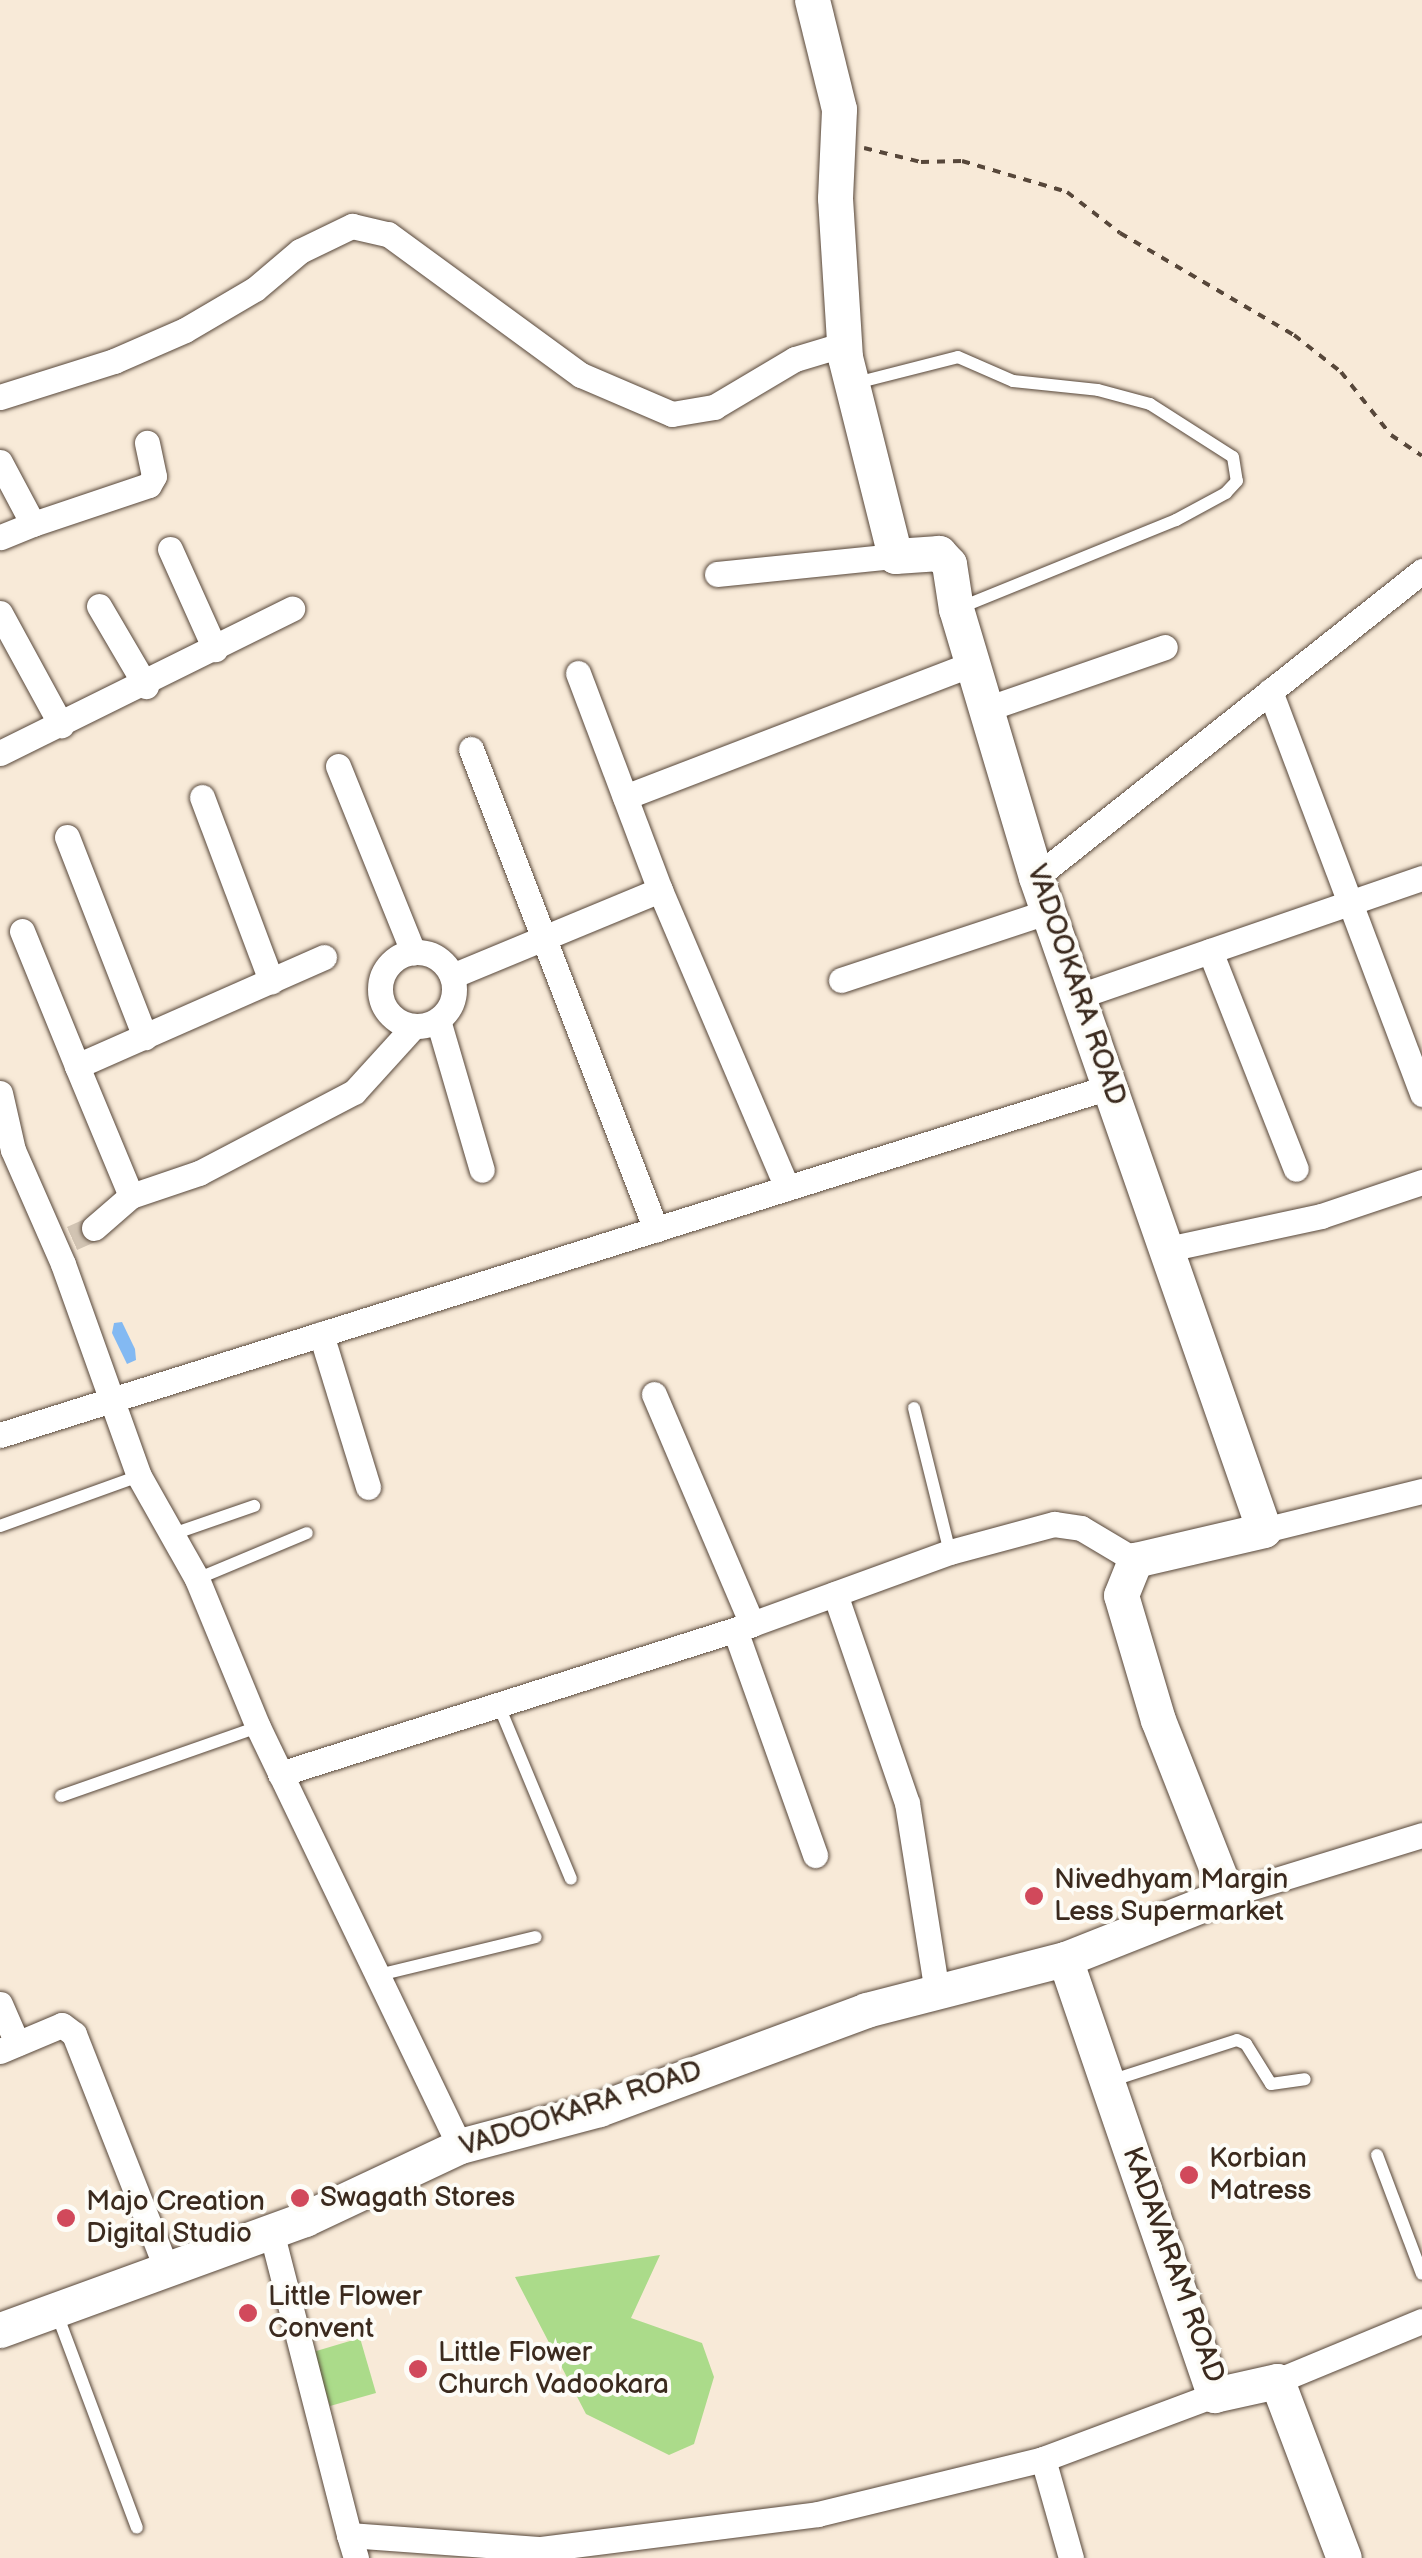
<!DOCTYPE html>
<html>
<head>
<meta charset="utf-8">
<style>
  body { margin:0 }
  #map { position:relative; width:1422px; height:2558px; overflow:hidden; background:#f8ead8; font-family:"Balsamiq Sans",sans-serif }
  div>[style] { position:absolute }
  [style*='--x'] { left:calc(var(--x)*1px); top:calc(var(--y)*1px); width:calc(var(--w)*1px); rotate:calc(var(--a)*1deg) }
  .green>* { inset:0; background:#abdb8a }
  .water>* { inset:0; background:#83b9f2 }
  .street-tunnel>* { height:25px; margin-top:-12.5px; transform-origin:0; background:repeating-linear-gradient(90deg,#d2c4b3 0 25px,transparent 0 37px) }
  .path>* { height:4px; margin-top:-2px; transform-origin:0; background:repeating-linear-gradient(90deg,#57473a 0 8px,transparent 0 16px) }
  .roads { filter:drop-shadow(0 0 2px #57473a) drop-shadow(0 0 2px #57473a) }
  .lane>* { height:12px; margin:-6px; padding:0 6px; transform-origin:6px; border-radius:6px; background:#fff }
  .street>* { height:25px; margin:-12.5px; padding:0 12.5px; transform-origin:12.5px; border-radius:12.5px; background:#fff }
  .street>.ring { margin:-12.5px; padding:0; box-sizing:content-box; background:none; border:25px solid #fff; border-radius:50% }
  .secondary>* { height:35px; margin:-17.5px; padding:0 17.5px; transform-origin:17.5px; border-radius:17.5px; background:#fff }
  .dots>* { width:28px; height:28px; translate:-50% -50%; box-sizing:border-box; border:5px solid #fdfcf7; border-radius:50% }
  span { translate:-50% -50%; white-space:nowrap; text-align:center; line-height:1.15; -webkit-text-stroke:8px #fdfcf7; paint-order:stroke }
  .street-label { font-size:28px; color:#3b2a1e }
  .poi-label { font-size:28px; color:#3b2a1e }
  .left { translate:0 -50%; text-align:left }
</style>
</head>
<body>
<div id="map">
  <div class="green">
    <i style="clip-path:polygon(660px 2255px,631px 2318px,702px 2343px,714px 2377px,694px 2444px,669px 2455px,586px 2414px,515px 2277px)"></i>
    <i style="clip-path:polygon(360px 2338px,376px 2393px,330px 2406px,313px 2352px)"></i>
  </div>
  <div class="water">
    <i style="clip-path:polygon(122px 1322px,135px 1349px,136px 1360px,127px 1364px,112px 1333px,114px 1323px)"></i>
  </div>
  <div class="street-tunnel">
    <i style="--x:72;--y:1238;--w:24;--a:-24"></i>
  </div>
  <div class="path">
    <i style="--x:864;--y:148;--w:59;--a:13.8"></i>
    <i style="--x:921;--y:162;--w:41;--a:-1.4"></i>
    <i style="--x:962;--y:161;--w:109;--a:16.4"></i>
    <i style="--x:1067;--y:192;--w:67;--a:37.7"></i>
    <i style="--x:1120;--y:233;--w:202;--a:30.4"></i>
    <i style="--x:1294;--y:335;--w:60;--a:38.2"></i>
    <i style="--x:1341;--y:372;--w:80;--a:51.6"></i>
    <i style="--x:1391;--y:435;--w:37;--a:34"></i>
  </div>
  <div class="roads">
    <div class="lane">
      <i style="--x:856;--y:383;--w:105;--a:-14.3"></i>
      <i style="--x:958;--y:357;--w:60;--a:23.6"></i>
      <i style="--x:1013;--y:381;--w:85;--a:6"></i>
      <i style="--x:1098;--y:390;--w:54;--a:15.1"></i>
      <i style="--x:1150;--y:404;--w:98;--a:32.6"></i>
      <i style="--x:1233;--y:457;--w:24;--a:81"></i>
      <i style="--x:1237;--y:481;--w:16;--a:133"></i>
      <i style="--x:1226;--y:493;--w:57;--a:151.6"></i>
      <i style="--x:1176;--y:520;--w:234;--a:157.9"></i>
      <i style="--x:914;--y:1408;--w:148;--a:76"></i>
      <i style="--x:0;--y:1526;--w:148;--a:-19.8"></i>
      <i style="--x:173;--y:1534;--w:86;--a:-19.1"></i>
      <i style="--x:197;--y:1579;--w:119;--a:-22.7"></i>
      <i style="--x:499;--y:1706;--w:187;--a:67.4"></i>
      <i style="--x:61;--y:1796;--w:209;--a:-19.3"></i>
      <i style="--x:383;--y:1974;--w:157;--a:-13.6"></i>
      <i style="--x:1110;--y:2081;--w:133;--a:-17.9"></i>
      <i style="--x:1237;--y:2040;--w:10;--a:24"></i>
      <i style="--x:1246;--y:2044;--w:47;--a:58"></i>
      <i style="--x:1271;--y:2084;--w:34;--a:-8"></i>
      <i style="--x:1377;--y:2155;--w:127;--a:69.3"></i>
      <i style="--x:57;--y:2314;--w:228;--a:69.5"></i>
    </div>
    <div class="street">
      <i style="--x:0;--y:397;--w:120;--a:-17.5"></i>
      <i style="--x:114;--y:361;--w:77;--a:-23.6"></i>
      <i style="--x:185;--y:330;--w:81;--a:-30.4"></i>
      <i style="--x:255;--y:289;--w:59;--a:-40.2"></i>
      <i style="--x:300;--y:251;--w:58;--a:-25.7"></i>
      <i style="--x:352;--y:226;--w:37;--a:13"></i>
      <i style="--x:388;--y:234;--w:239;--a:36.2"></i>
      <i style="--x:581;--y:375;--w:99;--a:23.2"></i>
      <i style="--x:672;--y:414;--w:43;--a:-9.5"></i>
      <i style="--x:714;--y:407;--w:94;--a:-30.7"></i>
      <i style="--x:795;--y:359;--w:52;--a:-16.7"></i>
      <i style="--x:0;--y:462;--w:70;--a:62"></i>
      <i style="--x:33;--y:524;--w:35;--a:158"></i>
      <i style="--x:33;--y:524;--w:122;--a:-18.6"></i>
      <i style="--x:149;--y:485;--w:10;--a:-61"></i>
      <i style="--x:154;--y:476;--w:34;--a:-102"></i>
      <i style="--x:170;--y:549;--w:110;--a:65.8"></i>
      <i style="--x:717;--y:574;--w:179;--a:-5.8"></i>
      <i style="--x:99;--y:606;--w:93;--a:59.6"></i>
      <i style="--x:0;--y:613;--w:128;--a:61.4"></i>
      <i style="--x:578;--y:673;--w:232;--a:69.3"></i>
      <i style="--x:660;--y:890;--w:324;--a:66.9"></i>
      <i style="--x:1270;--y:691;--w:431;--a:69.3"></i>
      <i style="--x:989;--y:708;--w:186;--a:-19.1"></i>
      <i style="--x:471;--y:749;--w:515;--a:68.96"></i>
      <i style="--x:0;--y:753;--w:326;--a:-26.3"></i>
      <i style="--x:338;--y:766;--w:201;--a:68"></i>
      <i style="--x:202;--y:797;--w:197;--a:69.4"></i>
      <i style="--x:625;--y:797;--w:372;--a:-21"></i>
      <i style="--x:67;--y:837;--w:215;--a:68.7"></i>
      <i style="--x:1036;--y:877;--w:493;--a:-38.4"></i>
      <i style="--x:22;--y:931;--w:146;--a:67.8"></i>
      <i style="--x:1210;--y:951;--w:234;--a:68.5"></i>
      <i class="ring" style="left:380px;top:952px;width:49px;height:49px"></i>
      <i style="--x:452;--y:976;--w:225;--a:-22.5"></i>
      <i style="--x:841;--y:980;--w:220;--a:-18.3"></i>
      <i style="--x:1082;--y:995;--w:360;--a:-19"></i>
      <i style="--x:438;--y:1020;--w:156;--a:73.7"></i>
      <i style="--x:0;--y:1093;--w:58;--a:77.2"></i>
      <i style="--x:13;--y:1150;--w:124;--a:66.3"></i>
      <i style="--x:63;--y:1264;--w:225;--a:70.3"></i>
      <i style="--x:139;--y:1476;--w:118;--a:60.6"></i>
      <i style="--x:197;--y:1579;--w:160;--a:67.6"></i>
      <i style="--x:258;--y:1727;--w:465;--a:64.3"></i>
      <i style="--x:131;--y:1196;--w:141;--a:-112.6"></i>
      <i style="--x:77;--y:1066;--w:270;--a:-23.8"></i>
      <i style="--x:94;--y:1228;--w:49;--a:-40.9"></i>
      <i style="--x:131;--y:1196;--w:72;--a:-18.7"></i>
      <i style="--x:199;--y:1173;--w:175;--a:-27.6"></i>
      <i style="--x:354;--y:1092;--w:89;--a:-47.7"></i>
      <i style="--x:1163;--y:1250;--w:162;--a:-12.1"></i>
      <i style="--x:1321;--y:1216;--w:107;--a:-18.6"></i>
      <i style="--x:321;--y:1334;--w:160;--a:72.9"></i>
      <i style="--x:0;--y:1435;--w:1165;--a:-17.42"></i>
      <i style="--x:1264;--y:1530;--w:163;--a:-13.9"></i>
      <i style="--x:835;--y:1594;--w:221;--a:71"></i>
      <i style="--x:907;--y:1803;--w:191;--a:81"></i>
      <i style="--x:752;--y:1624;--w:211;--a:-20"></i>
      <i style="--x:950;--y:1552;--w:108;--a:-15.1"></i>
      <i style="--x:1054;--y:1524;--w:27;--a:8"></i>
      <i style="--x:1081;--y:1528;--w:63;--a:30.7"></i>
      <i style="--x:735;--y:1630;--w:239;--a:70.4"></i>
      <i style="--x:280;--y:1774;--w:495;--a:-17.6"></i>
      <i style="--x:752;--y:1624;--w:250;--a:-113.1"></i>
      <i style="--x:1227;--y:1895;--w:204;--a:-17.1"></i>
      <i style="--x:0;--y:2004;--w:43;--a:66.4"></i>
      <i style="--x:0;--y:2051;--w:67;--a:-22.8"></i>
      <i style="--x:62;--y:2025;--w:15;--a:37"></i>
      <i style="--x:74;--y:2034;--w:254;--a:68.5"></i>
      <i style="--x:271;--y:2231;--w:314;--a:75.6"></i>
      <i style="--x:1277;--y:2381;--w:157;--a:-22.5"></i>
      <i style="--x:1043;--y:2459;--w:103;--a:74.2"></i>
      <i style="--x:356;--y:2558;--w:24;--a:-107"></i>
      <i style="--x:349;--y:2535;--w:193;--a:4.2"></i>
      <i style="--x:541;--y:2549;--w:279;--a:-7.2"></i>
      <i style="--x:818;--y:2514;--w:232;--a:-13.7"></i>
      <i style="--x:1043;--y:2459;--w:183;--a:-20.5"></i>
    </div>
    <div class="secondary">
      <i style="--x:1065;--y:1959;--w:461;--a:71.1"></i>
      <i style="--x:1214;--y:2395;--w:65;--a:-12.5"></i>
      <i style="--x:1277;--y:2381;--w:189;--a:69.3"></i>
      <i style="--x:0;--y:2330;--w:325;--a:-20"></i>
      <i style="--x:305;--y:2219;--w:171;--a:-25.2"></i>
      <i style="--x:460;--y:2146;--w:144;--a:-14.9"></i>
      <i style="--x:599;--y:2109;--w:285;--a:-20.3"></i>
      <i style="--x:866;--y:2010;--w:205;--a:-14.4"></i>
      <i style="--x:1065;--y:1959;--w:174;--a:-21.6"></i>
      <i style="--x:1227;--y:1895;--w:188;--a:-111.5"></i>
      <i style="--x:1158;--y:1720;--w:130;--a:-106.5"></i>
      <i style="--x:1121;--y:1595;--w:38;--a:-68"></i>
      <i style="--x:1135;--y:1560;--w:132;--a:-13.1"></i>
      <i style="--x:1264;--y:1530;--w:692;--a:-109.25"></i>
      <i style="--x:1036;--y:877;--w:280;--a:-106.6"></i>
      <i style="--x:956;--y:609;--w:46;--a:-98.8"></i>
      <i style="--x:949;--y:564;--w:15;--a:-132"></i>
      <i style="--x:939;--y:553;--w:44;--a:176.1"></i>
      <i style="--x:895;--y:556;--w:205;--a:-104.1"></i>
      <i style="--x:845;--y:357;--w:159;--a:-93.6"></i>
      <i style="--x:835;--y:198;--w:89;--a:-87.4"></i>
      <i style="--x:839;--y:109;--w:112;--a:-103.9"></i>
    </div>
  </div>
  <div class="dots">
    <i style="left:1034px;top:1896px;background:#d1495b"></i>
    <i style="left:1189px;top:2175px;background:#d1495b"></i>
    <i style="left:300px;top:2198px;background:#d1495b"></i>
    <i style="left:66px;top:2218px;background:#d1495b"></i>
    <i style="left:248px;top:2313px;background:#d1495b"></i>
    <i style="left:418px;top:2369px;background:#d1495b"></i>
  </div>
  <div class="street-label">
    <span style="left:1076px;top:985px;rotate:71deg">VADOOKARA ROAD</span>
    <span style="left:581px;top:2109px;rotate:-18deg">VADOOKARA ROAD</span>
    <span style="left:1173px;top:2265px;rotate:70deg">KADAVARAM ROAD</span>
  </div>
  <div class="poi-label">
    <span class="left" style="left:1054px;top:1896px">Nivedhyam Margin<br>Less Supermarket</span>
    <span class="left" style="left:1209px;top:2175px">Korbian<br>Matress</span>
    <span class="left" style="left:320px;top:2198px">Swagath Stores</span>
    <span class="left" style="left:86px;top:2218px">Majo Creation<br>Digital Studio</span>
    <span class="left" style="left:268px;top:2313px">Little Flower<br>Convent</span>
    <span class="left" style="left:438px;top:2369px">Little Flower<br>Church Vadookara</span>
  </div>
</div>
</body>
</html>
